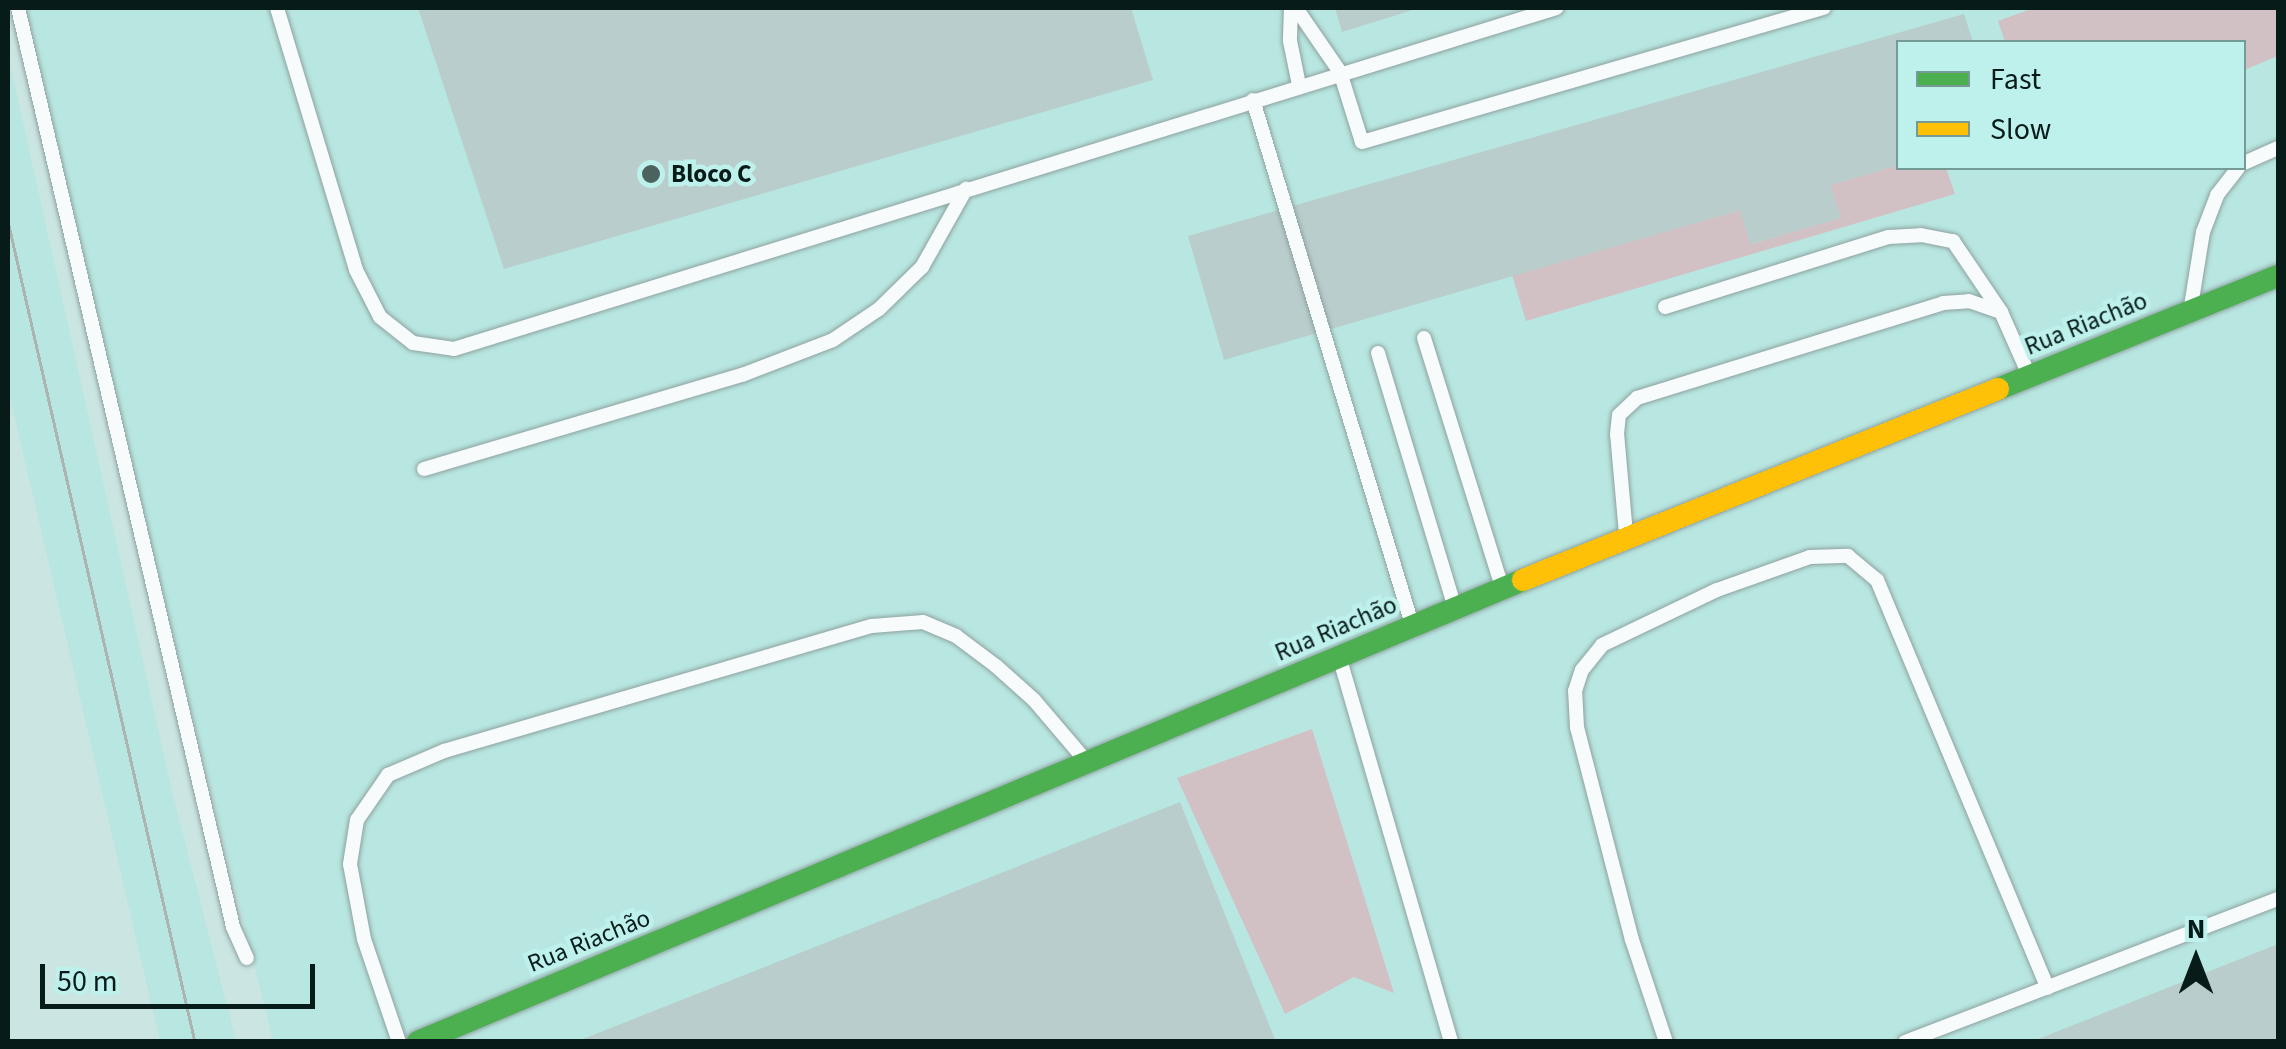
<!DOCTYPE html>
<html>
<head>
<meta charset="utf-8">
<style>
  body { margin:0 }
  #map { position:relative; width:2286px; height:1049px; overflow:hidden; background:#cae5e2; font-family:"Source Sans 3",sans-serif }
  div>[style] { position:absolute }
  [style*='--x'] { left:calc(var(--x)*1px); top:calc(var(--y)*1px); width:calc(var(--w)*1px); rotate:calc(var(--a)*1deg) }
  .built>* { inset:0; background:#b8e6e0 }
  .green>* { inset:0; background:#d2c1c4 }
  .building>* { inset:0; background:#b9cecc }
  .roads { filter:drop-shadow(0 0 2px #8da2a0) drop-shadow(0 0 2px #8da2a0) }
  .lane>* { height:14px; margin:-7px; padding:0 7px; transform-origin:7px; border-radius:7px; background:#f7fbfb }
  .fast>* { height:22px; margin:-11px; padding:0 11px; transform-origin:11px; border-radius:11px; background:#4caf50 }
  .slow>* { height:22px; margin:-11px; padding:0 11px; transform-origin:11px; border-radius:11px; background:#ffc107 }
  .tram>* { height:2.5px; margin:-1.25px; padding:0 1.25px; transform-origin:1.25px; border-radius:1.25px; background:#acb4b2 }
  .dots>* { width:28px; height:28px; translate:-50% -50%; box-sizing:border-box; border:5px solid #bef1eb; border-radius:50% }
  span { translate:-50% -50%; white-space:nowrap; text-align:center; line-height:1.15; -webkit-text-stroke:9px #bef1eb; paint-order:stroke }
  .poi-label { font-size:25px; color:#071b19; font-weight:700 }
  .left { translate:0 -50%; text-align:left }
  .street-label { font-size:25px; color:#071b19 }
  .frame { position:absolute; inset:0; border:10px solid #071b19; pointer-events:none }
  .legend { position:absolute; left:1896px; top:40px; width:350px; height:130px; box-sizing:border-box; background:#bef1eb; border:2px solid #759b97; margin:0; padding:12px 18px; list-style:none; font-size:30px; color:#071b19 }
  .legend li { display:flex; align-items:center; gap:20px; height:50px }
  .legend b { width:50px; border:2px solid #759b97 }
  .north { position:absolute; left:2146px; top:909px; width:100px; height:100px; -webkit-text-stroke:8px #bef1eb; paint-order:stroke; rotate:0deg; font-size:28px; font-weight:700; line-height:40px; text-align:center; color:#071b19 }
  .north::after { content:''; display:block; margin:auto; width:35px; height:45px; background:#071b19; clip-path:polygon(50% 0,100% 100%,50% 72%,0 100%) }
  .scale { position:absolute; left:40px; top:964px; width:275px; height:45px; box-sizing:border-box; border:5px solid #071b19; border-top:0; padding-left:12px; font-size:30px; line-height:35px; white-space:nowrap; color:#071b19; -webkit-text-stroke:8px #bef1eb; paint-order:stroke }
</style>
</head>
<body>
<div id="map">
  <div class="built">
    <i style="clip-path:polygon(evenodd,18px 8px,2278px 8px,2278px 1041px,273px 1041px,18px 8px,1898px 42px,2244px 42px,2244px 168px,1898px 168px,1898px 42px)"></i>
    <i style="clip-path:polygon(8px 56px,172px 792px,236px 1041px,160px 1041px,8px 388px)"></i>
  </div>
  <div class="green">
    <i style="clip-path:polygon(2034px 8px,2278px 8px,2278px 56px,2244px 70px,2244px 42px,2005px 42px,1998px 21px)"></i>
    <i style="clip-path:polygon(1898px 165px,1946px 168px,1955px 194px,1526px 321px,1512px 275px,1740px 210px,1751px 244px,1840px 218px,1830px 185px)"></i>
    <i style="clip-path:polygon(1312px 729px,1394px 993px,1354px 977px,1285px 1014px,1177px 778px)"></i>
  </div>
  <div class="building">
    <i style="clip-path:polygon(418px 8px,1131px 8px,1153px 80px,504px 269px)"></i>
    <i style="clip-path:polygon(1335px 8px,1419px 8px,1342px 32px)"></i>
    <i style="clip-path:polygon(1964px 14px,1973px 42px,1898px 42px,1898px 165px,1830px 185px,1841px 218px,1750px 244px,1740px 210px,1224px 360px,1188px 236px)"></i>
    <i style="clip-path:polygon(1180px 802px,1276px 1042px,578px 1042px,578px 1041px)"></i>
    <i style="clip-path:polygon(2278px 944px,2278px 1042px,2033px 1042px,2033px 1041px)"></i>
  </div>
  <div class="roads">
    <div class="lane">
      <i style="--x:18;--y:8;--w:944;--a:76.83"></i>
      <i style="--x:233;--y:927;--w:34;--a:66"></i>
      <i style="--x:277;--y:8;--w:274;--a:73.2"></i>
      <i style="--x:356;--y:270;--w:53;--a:62.9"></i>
      <i style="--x:380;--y:317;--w:42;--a:38.2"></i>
      <i style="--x:413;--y:343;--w:41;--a:8.3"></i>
      <i style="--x:454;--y:349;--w:1154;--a:-17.19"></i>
      <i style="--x:1291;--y:8;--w:33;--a:92"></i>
      <i style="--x:1290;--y:41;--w:45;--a:78.4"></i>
      <i style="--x:1296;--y:8;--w:78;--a:55.5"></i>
      <i style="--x:1340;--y:72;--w:73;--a:72.6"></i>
      <i style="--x:1362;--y:142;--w:481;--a:-16.2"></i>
      <i style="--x:1253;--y:100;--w:544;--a:73.13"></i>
      <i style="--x:2244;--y:163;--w:37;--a:-24"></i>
      <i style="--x:2191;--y:306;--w:75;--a:-80.8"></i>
      <i style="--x:2203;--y:232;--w:40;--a:-69"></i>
      <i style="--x:2217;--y:195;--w:34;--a:-52"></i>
      <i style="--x:1665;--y:307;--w:234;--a:-17.4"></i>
      <i style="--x:1888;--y:237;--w:33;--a:-3"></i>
      <i style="--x:1921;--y:235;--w:33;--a:11"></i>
      <i style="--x:1953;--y:241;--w:86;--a:55.9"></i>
      <i style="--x:1424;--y:338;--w:257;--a:72.6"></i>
      <i style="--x:1378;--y:353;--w:260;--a:73.2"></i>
      <i style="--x:424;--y:469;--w:332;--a:-16.5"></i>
      <i style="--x:742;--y:375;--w:97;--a:-21"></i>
      <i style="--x:833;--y:340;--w:55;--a:-34"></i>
      <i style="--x:879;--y:309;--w:60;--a:-44.3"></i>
      <i style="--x:922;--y:267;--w:90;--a:-60.6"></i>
      <i style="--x:1626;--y:534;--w:100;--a:-95.1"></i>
      <i style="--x:1617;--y:434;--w:19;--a:-84"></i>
      <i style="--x:1619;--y:415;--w:25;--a:-43"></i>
      <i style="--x:1637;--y:398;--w:320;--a:-17.2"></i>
      <i style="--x:1943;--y:303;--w:26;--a:-4"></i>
      <i style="--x:1969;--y:301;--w:34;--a:19"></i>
      <i style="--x:2001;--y:312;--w:69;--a:66"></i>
      <i style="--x:1341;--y:663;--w:395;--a:73.8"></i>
      <i style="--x:399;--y:1042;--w:109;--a:-108.8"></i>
      <i style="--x:364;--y:939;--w:76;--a:-100.6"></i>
      <i style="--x:350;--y:864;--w:45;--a:-81"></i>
      <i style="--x:357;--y:820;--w:55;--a:-55.4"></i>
      <i style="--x:388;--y:775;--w:61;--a:-23.2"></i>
      <i style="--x:444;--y:751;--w:446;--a:-16.3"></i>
      <i style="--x:872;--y:626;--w:51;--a:-4.5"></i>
      <i style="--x:923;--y:622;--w:36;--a:23"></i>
      <i style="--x:956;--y:636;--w:50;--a:36.9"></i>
      <i style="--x:996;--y:666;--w:51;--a:41.8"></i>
      <i style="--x:1034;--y:700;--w:79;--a:49.6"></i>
      <i style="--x:1666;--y:1042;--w:108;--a:-108.4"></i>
      <i style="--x:1632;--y:940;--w:220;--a:-104.5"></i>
      <i style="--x:1577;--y:727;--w:36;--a:-93"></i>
      <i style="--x:1575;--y:691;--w:22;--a:-72"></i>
      <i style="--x:1582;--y:670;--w:32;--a:-51"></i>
      <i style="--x:1602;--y:645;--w:127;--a:-25.6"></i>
      <i style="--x:1717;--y:590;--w:99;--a:-19.5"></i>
      <i style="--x:1810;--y:557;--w:38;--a:-2"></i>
      <i style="--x:1848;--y:556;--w:38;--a:40"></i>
      <i style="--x:1877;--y:580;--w:442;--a:67.3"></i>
      <i style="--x:1905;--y:1042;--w:399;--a:-21"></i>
    </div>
    <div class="fast">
      <i style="--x:1998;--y:389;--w:302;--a:-22"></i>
      <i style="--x:418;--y:1042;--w:1198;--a:-22.69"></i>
    </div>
    <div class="slow">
      <i style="--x:1523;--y:580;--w:512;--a:-21.91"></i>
    </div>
  </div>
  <div class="tram">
    <i style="--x:8;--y:221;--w:842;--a:77.17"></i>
  </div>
  <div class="dots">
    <i style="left:651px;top:174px;background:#4b625f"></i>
  </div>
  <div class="poi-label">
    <span class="left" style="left:671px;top:174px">Bloco C</span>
  </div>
  <div class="street-label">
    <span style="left:2086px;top:324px;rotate:-22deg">Rua Riachão</span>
    <span style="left:1336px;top:629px;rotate:-23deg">Rua Riachão</span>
    <span style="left:589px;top:941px;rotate:-22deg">Rua Riachão</span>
  </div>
  <div class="frame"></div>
  <ul class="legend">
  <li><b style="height:12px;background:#4caf50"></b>Fast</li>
  <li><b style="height:12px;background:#ffc107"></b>Slow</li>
  </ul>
  <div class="north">N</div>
  <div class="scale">50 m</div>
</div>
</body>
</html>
